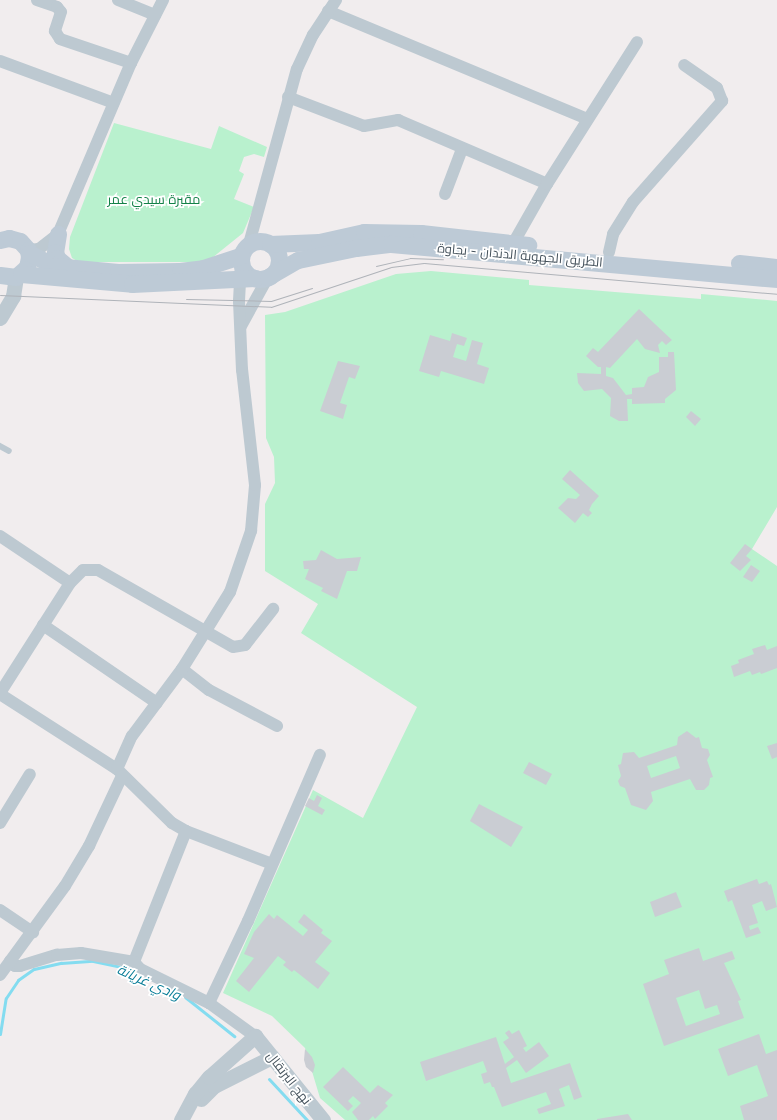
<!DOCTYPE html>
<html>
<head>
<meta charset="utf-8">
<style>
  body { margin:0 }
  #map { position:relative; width:777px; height:1120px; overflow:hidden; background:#f1edee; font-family:Inter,Cairo,sans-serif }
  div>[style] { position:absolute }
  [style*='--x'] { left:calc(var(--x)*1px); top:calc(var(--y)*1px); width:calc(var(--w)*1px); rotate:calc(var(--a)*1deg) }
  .green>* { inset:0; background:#b9f1ce }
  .stream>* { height:3px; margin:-1.5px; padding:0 1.5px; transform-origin:1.5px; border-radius:1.5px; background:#84dcf0 }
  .building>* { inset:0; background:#cacdd3 }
  .service>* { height:6px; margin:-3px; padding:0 3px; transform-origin:3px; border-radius:3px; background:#bdc9d1 }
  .minor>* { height:12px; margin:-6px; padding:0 6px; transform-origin:6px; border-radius:6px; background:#bdc9d1 }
  .tertiary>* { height:15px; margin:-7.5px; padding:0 7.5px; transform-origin:7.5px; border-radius:7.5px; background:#bdc9d1 }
  .secondary>* { height:17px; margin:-8.5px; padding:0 8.5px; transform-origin:8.5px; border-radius:8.5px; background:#bdcad6 }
  .secondary>.ring { margin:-8.5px; padding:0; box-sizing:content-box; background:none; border:17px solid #bdcad6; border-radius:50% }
  .tram>* { height:1px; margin:-0.5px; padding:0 0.5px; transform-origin:0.5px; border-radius:0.5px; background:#afb3b9 }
  span { translate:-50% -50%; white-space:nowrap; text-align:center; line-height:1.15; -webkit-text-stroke:3.5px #fff; paint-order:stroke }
  .park-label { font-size:13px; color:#128147 }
  .street-label { font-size:13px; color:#45525c }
  .water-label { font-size:14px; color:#077c97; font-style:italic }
</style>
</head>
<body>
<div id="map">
  <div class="green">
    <i style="clip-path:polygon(114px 123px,211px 149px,219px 126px,267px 147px,264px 157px,254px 154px,244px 157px,239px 171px,244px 174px,234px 199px,254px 207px,243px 233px,212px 258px,200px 262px,79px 262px,72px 258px,69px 249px,70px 237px)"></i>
    <i style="clip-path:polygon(431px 271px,529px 280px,529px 285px,701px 299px,701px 294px,777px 301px,777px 507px,752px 549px,777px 566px,777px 1120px,345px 1120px,320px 1098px,305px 1048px,272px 1016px,223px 993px,313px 790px,363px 818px,417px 707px,301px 633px,318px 604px,265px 571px,265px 504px,275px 483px,274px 457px,266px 438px,265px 315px,285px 312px,396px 274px)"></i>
  </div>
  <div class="stream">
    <i style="--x:185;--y:997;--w:63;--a:38.5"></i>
    <i style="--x:0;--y:1034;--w:36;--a:-81"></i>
    <i style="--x:6;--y:998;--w:22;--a:-56"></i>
    <i style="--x:18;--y:980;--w:19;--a:-35"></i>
    <i style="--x:34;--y:969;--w:28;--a:-13"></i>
    <i style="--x:61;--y:963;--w:32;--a:-4"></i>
    <i style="--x:93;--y:961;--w:33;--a:12"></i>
    <i style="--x:125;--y:968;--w:13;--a:23"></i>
    <i style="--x:269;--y:1079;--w:56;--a:47.2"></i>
  </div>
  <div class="building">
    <i style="clip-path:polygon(639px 309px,672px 340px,666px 345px,662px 341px,658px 345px,660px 353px,645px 349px,637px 339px,610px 368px,606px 367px,606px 376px,613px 378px,626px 395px,632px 394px,632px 388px,644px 387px,648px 377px,659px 372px,659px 357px,668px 357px,668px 352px,674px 352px,676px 390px,665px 399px,665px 403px,632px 404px,632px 399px,627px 399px,628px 421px,619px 421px,610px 416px,611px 398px,602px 389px,584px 391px,578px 383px,577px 373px,601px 374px,601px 367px,598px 367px,586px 356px,593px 348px,598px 352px)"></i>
    <i style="clip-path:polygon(452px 333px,467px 338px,464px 346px,457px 344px,453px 357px,466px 361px,472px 340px,483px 343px,477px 364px,489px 368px,484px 384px,441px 371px,439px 377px,419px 371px,430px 335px,450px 341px)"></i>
    <i style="clip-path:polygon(338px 361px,360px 366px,355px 379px,349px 377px,340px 403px,347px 405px,343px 419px,320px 411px)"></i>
    <i style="clip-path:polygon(691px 411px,701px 419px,695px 426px,686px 417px)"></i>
    <i style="clip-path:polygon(570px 470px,599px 496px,592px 504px,589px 510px,592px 513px,588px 517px,583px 513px,575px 523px,558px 508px,568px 498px,576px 499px,580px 495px,562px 479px)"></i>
    <i style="clip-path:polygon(745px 544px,752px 549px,746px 556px,751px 560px,740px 571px,730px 563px)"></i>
    <i style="clip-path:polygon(321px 550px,337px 559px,361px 557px,357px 571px,347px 571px,337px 599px,321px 591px,323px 588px,305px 579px,309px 569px,304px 569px,303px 561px,316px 560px)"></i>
    <i style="clip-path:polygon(751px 565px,760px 571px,752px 582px,743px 577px)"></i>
    <i style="clip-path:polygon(765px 645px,767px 650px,777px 646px,777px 668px,761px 674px,760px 672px,752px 675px,750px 671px,734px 677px,731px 666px,739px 663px,738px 660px,754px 654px,752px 649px)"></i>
    <i style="clip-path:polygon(evenodd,687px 731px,696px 738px,699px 737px,702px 748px,708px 749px,710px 755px,707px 760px,713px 777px,710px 778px,709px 785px,704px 790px,696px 790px,690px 779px,651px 792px,653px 801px,646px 810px,631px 805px,625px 788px,620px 786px,618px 781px,621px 776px,618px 765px,621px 764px,623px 753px,634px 752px,639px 758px,677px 745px,678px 737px,687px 731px,676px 756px,680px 768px,651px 778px,647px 766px,676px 756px)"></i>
    <i style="clip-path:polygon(777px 743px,777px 757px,772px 759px,767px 746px)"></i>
    <i style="clip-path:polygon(529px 762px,552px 774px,546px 785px,523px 773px)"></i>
    <i style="clip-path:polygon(317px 795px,322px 798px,318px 806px,325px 810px,322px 815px,305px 806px,309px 798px,314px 801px)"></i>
    <i style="clip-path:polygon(479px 804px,523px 827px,511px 847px,470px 821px)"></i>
    <i style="clip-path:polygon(757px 879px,759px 884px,767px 881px,769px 885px,771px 884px,777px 907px,766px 911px,762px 901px,752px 905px,758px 923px,749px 926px,750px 930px,758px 927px,761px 933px,746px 938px,732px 900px,728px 902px,724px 891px)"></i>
    <i style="clip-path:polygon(676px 892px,682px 907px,655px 917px,650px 902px)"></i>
    <i style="clip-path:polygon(269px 914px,274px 919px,277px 915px,303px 936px,308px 930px,298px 922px,304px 914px,323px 930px,321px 933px,332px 941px,315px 962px,330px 973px,318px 989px,294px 970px,292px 972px,283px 965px,286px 962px,278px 956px,249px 992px,236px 981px,254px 958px,244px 954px,254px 932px)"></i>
    <i style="clip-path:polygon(evenodd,699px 948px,703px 961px,732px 951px,735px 959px,724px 963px,741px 1000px,738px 1001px,744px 1018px,664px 1046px,643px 984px,669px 974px,664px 960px,699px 948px,699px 990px,705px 1009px,717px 1005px,720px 1014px,686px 1026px,676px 998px,699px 990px)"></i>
    <i style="clip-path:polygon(509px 1030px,512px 1034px,519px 1030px,527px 1046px,523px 1048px,526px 1052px,539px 1042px,549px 1056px,526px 1073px,517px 1060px,506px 1068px,511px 1083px,570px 1063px,582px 1097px,574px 1100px,569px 1085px,559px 1089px,565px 1106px,539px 1114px,537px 1109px,551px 1104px,546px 1092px,502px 1107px,494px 1087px,492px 1087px,490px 1082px,484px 1084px,481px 1074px,487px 1072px,483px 1061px,426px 1081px,420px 1062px,496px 1037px,505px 1064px,514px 1057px,503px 1042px,509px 1038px,505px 1033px)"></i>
    <i style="clip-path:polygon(759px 1034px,766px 1054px,777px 1050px,777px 1120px,744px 1120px,740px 1106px,768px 1096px,757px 1065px,728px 1076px,718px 1049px)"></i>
    <i style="clip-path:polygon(305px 1049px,312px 1057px,315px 1065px,313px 1073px,306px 1067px,304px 1060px)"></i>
    <i style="clip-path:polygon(343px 1067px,370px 1093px,378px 1085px,393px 1095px,385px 1103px,388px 1106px,375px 1119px,373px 1116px,369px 1120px,358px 1120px,352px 1112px,361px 1103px,353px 1096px,348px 1101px,353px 1106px,348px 1111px,323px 1087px)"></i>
    <i style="clip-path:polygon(628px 1114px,632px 1120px,597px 1120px,597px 1119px)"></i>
  </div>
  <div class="service">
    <i style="--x:0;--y:446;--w:10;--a:29"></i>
  </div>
  <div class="minor">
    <i style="--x:37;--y:0;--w:21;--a:19"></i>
    <i style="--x:57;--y:7;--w:6;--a:51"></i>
    <i style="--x:61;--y:12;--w:20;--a:108"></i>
    <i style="--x:55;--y:31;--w:9;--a:58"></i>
    <i style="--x:60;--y:39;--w:75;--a:18.7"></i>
    <i style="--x:118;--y:0;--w:40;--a:22"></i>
    <i style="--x:328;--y:11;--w:281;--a:22.6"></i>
    <i style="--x:0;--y:61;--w:121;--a:20.2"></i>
    <i style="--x:288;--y:97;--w:81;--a:20.9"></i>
    <i style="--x:364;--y:126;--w:35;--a:-10"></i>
    <i style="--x:398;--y:120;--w:162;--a:23.2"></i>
    <i style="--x:445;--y:194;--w:48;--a:-69.3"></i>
    <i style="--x:249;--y:244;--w:181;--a:-74.7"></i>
    <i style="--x:297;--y:69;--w:38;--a:-65"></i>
    <i style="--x:313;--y:35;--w:42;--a:-56.7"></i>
    <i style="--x:510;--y:249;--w:75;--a:-60.4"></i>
    <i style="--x:547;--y:184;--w:168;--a:-57.6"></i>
    <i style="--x:28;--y:250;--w:11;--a:-5"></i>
    <i style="--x:39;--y:249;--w:24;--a:-38"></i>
    <i style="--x:58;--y:234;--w:186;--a:-66.9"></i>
    <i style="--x:131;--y:63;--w:71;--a:-63.1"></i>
    <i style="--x:609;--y:252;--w:18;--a:-77"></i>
    <i style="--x:613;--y:234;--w:38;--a:-58"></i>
    <i style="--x:633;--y:202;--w:135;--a:-48.6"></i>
    <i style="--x:722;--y:101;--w:14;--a:-111"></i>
    <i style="--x:717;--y:88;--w:40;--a:-145.1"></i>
    <i style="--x:241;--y:326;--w:56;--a:-61.1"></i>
    <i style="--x:0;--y:536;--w:84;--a:33.9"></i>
    <i style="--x:43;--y:625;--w:138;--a:34.4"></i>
    <i style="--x:182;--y:669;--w:34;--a:38"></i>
    <i style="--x:209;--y:690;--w:77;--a:27.9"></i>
    <i style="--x:0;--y:693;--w:130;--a:-57.5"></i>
    <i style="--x:70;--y:583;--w:18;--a:-45"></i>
    <i style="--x:83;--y:570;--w:15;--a:0"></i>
    <i style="--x:98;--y:570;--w:155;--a:29.7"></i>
    <i style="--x:233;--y:647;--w:12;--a:-9"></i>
    <i style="--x:245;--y:645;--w:46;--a:-52.1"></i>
    <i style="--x:0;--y:694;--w:139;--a:32.7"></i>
    <i style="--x:117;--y:769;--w:77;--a:44.5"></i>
    <i style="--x:172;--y:823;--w:16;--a:30"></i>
    <i style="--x:186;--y:831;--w:92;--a:21"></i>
    <i style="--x:117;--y:769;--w:36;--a:-66"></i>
    <i style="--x:132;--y:736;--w:84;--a:-53.3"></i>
    <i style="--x:182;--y:669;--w:91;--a:-58.1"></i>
    <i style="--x:230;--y:592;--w:65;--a:-71"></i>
    <i style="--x:251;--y:531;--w:46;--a:-85"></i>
    <i style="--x:255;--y:485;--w:116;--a:-96.4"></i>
    <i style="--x:242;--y:370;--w:69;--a:-92.5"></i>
    <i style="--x:239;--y:301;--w:38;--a:-87"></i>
    <i style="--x:0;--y:823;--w:57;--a:-58.5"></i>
    <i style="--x:186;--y:831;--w:141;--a:111.7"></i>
    <i style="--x:134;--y:962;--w:9;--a:49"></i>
    <i style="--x:140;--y:969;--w:77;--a:26.2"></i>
    <i style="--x:209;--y:1003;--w:57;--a:35.7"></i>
    <i style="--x:0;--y:910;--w:40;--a:34"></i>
    <i style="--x:10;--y:961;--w:7;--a:45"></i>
    <i style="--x:15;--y:966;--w:5;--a:0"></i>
    <i style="--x:20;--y:966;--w:39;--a:-17"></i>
    <i style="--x:57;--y:955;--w:24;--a:-5"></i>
    <i style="--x:81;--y:953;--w:54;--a:9.6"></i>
    <i style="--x:0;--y:975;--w:110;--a:-53.9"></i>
    <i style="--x:65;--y:886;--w:47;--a:-59"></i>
    <i style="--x:89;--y:846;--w:77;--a:-64.8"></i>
    <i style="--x:209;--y:1003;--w:91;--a:-64.6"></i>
    <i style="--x:248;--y:921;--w:181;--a:-66.6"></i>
  </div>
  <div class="tertiary">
    <i style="--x:0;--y:318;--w:26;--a:-59"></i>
    <i style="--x:13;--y:296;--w:19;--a:-81"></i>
    <i style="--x:201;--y:1099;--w:18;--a:-45"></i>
    <i style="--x:214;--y:1086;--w:65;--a:-26.6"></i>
    <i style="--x:181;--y:1120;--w:30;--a:-62"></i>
    <i style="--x:195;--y:1094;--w:22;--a:-51"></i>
    <i style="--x:209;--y:1077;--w:62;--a:-41.7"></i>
    <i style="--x:255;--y:1036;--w:108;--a:51"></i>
  </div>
  <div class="secondary">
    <i style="--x:58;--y:234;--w:18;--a:99"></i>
    <i style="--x:55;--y:252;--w:6;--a:72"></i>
    <i style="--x:57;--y:258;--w:16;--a:40"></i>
    <i style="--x:0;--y:240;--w:9;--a:-13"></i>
    <i style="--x:9;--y:238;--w:11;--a:15"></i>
    <i style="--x:20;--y:241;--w:12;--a:48"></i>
    <i style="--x:28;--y:250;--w:7;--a:82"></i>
    <i style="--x:29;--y:257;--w:10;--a:101"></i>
    <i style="--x:27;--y:267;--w:15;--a:138"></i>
    <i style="--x:16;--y:277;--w:16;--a:-173"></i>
    <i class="ring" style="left:241px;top:241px;width:21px;height:21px"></i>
    <i style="--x:270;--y:244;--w:49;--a:-2.3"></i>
    <i style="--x:319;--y:242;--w:46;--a:-12.5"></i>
    <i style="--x:364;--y:232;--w:57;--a:1"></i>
    <i style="--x:421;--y:233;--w:108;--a:6.4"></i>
    <i style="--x:29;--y:253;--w:29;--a:27"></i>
    <i style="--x:55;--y:266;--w:63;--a:5.4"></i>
    <i style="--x:118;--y:272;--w:62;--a:-0.9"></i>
    <i style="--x:180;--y:271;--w:23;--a:-7"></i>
    <i style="--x:203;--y:268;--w:40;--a:-18"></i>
    <i style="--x:739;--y:263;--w:38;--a:6"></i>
    <i style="--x:21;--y:274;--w:111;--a:5.1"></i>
    <i style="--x:132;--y:284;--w:123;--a:-2.8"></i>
    <i style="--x:268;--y:277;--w:34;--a:-30"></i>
    <i style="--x:298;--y:260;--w:59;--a:-11.7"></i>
    <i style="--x:356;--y:248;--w:35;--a:-7"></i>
    <i style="--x:391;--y:244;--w:388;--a:5.2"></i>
  </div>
  <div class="tram">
    <i style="--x:376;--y:266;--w:35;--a:-13"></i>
    <i style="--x:410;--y:258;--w:33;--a:2"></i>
    <i style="--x:0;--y:295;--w:271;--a:2.5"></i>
    <i style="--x:271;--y:307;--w:126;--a:-18.4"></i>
    <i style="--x:391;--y:267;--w:33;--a:-7"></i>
    <i style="--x:424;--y:263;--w:354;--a:5"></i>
    <i style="--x:186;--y:299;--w:85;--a:1.3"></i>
    <i style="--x:271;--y:301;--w:43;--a:-17.6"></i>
  </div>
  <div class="park-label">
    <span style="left:154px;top:199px">مقبرة سيدي عمر</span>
  </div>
  <div class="street-label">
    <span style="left:520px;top:255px;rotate:5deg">الطريق الجهوية الدندان - بجاوة</span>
    <span style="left:289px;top:1078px;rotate:52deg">نهج البرتقال</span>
  </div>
  <div class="water-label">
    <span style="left:149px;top:982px;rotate:24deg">وادي غريانة</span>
  </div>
</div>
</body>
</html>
